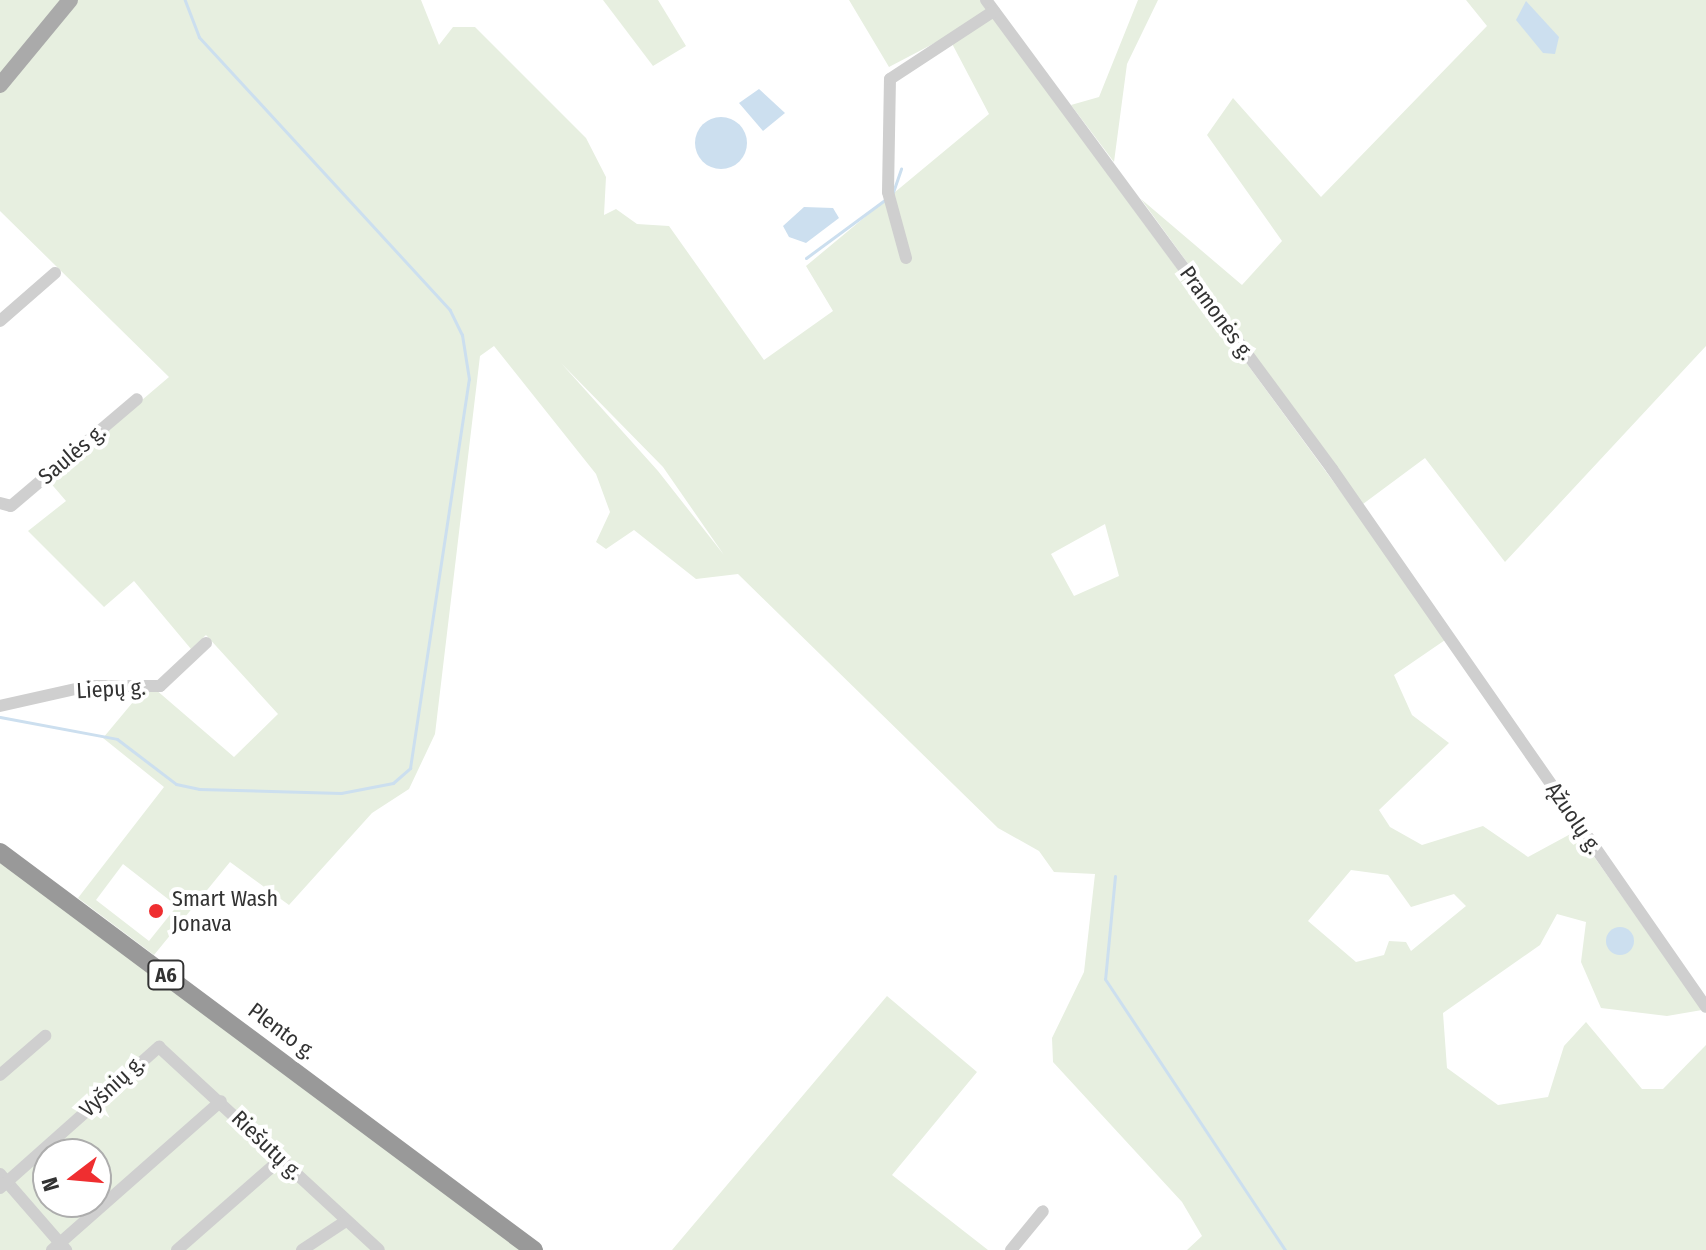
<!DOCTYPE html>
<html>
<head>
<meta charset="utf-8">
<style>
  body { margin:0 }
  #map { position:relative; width:1706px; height:1250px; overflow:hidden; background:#fff; font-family:"Fira Sans Condensed",sans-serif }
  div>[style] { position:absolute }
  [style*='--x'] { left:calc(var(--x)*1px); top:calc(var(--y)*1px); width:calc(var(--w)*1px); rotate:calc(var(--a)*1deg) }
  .green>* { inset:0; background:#e7efe0 }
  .water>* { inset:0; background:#ccdfef }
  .round { border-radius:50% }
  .stream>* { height:3px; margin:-1.5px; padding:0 1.5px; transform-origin:1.5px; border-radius:1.5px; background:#ccdfef }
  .minor>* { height:12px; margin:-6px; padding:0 6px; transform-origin:6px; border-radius:6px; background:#cfcfcf }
  .major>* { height:16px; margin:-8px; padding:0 8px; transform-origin:8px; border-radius:8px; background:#aaa }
  .highway>* { height:18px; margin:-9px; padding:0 9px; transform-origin:9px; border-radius:9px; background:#999 }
  .dots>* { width:22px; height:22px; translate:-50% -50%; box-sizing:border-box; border:4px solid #fff; border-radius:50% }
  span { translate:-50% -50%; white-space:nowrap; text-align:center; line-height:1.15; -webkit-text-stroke:8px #fff; paint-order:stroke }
  .shield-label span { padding:2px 6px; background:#fff; border:2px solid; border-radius:6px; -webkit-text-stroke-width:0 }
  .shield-label { font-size:20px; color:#323232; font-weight:700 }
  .street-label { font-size:22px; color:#323232 }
  .poi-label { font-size:22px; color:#323232 }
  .left { translate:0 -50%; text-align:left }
  .north { position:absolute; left:32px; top:1138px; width:80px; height:80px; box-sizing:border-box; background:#fff; border:2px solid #adadad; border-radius:50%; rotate:254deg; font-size:22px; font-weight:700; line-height:32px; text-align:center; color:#323232 }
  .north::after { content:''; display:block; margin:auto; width:28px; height:36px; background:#ef2e30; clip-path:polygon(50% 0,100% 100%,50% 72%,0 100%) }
</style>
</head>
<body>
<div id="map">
  <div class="green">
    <i style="clip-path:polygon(0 0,63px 0,0 77px)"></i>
    <i style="clip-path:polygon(evenodd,76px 0,421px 0,439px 45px,453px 27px,475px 27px,586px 138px,606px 177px,604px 215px,616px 209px,637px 224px,669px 226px,764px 360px,833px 311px,806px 266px,989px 114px,948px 36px,889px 67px,849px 0,980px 0,1448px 638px,1394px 675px,1412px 715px,1449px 743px,1379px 810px,1390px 827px,1422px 845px,1483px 826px,1528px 857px,1576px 831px,1702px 1010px,1667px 1016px,1601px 1008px,1581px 962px,1586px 922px,1557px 914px,1540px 945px,1443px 1013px,1447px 1068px,1498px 1105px,1548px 1097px,1564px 1046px,1586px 1022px,1642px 1089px,1663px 1089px,1706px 1045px,1706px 1250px,1187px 1250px,1202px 1236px,1182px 1202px,1053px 1062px,1052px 1038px,1084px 972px,1095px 874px,1054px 872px,1039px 851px,998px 828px,738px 574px,696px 579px,634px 530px,606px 549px,596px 542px,610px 512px,596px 474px,494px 346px,480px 356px,435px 734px,409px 789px,372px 813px,289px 905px,230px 862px,154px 955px,78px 898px,164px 787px,103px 738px,143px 690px,155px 689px,234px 757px,278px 714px,206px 635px,191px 649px,134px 581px,104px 607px,28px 531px,66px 501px,48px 480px,169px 377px,0 211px,0 93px,76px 0,561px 363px,663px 467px,724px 555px,658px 471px,561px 363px,76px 0,1105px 524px,1119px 576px,1074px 596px,1051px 554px,1105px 524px,76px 0,123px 864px,177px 906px,149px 941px,96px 900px,123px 864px,76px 0,1351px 870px,1388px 875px,1411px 907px,1454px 894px,1466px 906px,1411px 951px,1406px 942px,1389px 941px,1384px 955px,1356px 962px,1308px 921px,1351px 870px)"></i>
    <i style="clip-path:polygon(603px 0,658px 0,686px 46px,653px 66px)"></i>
    <i style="clip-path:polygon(1138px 0,1158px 0,1127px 64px,1114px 162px,1071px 105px,1099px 97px)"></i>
    <i style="clip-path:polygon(1466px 0,1706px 0,1706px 346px,1505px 562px,1425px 458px,1363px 504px,1141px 199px,1242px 285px,1282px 241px,1207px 135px,1233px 98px,1321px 197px,1487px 26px)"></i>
    <i style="clip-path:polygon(evenodd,0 858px,523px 1250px,0 1250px,0 858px,48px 1154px,96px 1154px,96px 1202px,48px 1202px,48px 1154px)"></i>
    <i style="clip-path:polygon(887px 996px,977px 1072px,892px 1175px,988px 1250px,672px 1250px)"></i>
  </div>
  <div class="water">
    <i style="clip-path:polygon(1526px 1px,1559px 37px,1555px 54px,1543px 53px,1516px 20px)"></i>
    <i style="clip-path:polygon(759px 89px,785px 113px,763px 131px,739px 103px)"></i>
    <i class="round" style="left:695px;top:117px;width:52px;height:52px"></i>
    <i style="clip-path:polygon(804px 207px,833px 208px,839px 218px,806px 243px,789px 237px,783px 226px)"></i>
    <i class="round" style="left:1606px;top:927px;width:28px;height:28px"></i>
  </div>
  <div class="stream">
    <i style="--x:892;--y:195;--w:28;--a:-71"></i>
    <i style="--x:806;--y:258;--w:99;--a:-36.4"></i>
    <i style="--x:0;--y:717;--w:119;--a:10.6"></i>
    <i style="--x:117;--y:739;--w:74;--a:37.3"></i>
    <i style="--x:176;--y:784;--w:24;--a:12"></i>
    <i style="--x:199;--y:789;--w:142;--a:1.6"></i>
    <i style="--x:341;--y:793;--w:53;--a:-10.9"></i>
    <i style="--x:393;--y:783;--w:23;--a:-41"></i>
    <i style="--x:410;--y:768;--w:393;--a:-81.4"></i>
    <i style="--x:469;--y:379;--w:45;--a:-99"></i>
    <i style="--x:462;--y:335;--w:28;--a:-116"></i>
    <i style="--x:450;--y:310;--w:371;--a:-132.6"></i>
    <i style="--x:199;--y:37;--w:40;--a:-111"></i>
    <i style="--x:1115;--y:876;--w:103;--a:95.5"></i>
    <i style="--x:1105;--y:979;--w:325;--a:56.4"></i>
  </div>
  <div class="minor">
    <i style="--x:986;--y:0;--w:583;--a:53.58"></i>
    <i style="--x:1332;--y:469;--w:655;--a:55.19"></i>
    <i style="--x:906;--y:258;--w:68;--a:-105.3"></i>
    <i style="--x:888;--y:192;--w:113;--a:-89"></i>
    <i style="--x:890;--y:79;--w:124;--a:-33.2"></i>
    <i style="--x:0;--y:321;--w:73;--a:-41.1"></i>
    <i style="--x:0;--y:503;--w:11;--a:15"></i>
    <i style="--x:11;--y:506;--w:165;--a:-40.3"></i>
    <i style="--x:0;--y:706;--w:91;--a:-12.7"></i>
    <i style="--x:89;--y:686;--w:71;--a:0"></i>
    <i style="--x:160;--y:686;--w:63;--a:-43.1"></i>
    <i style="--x:0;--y:1075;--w:60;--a:-40.9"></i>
    <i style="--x:0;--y:1174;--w:101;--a:49"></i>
    <i style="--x:0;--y:1188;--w:213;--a:-41.6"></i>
    <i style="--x:159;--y:1047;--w:299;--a:42.7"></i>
    <i style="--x:52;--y:1250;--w:225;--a:-41.4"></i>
    <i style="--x:177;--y:1250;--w:140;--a:-41.2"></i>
    <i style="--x:302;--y:1250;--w:53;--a:-33.4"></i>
    <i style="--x:1011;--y:1250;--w:50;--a:-50.6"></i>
  </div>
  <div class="major">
    <i style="--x:0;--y:85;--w:110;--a:-50.5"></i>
  </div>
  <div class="highway">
    <i style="--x:0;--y:852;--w:666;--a:36.7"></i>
  </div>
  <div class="dots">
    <i style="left:156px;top:911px;background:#ef2e30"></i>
  </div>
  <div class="shield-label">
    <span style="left:166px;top:975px">A6</span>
  </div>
  <div class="street-label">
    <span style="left:1217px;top:313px;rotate:54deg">Pramonės g.</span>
    <span style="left:72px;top:454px;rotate:-40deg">Saulės g.</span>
    <span style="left:111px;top:689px;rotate:-3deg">Liepų g.</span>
    <span style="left:1574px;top:818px;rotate:56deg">Ąžuolų g.</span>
    <span style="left:282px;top:1031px;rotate:37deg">Plento g.</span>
    <span style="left:112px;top:1086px;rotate:-43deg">Vyšnių g.</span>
    <span style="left:267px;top:1145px;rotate:44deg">Riešutų g.</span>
  </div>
  <div class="poi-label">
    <span class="left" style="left:172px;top:911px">Smart Wash<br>Jonava</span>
  </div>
  <div class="north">N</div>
</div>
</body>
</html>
